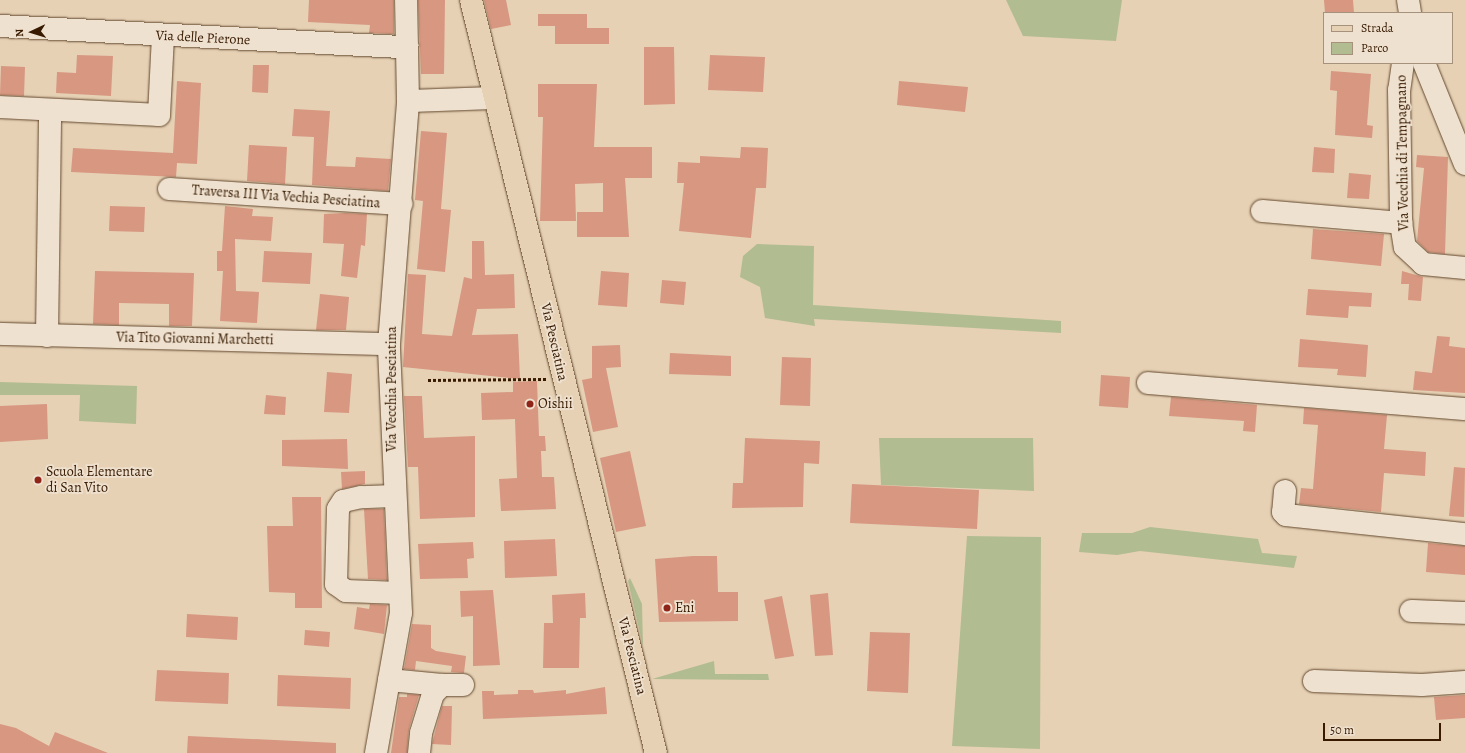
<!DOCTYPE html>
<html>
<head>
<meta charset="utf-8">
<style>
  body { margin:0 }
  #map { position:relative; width:1465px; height:753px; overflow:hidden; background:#e6d1b5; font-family:Alegreya,serif }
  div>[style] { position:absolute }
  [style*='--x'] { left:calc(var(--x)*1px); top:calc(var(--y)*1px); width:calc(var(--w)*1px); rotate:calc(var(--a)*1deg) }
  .green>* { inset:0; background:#b1bc91 }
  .building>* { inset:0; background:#d79780 }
  .path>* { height:2.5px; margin-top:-1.25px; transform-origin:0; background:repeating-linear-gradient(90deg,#371a00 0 3px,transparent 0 5px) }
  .roads { filter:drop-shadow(0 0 1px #63482d) drop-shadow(0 0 1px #63482d) }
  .minor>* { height:22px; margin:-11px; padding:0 11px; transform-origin:11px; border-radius:11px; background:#efe1cf }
  .major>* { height:22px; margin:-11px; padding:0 11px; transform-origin:11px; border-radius:11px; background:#e6d1b5 }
  .dots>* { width:11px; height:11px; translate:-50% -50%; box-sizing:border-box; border:2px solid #efe1cf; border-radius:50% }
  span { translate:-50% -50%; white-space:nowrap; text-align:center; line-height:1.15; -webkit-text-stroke:3.5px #efe1cf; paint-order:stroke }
  .street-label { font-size:14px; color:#371a00 }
  .poi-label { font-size:14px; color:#371a00 }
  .left { translate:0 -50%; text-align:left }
  .legend { position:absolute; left:1323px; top:12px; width:130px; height:52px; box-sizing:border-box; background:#efe1cf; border:1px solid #a5917c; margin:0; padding:5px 7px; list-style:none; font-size:12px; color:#371a00 }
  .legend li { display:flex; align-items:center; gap:8px; height:20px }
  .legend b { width:20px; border:1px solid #a5917c }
  .north { position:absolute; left:12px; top:12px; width:40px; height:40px; -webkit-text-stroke:3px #efe1cf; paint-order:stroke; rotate:266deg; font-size:11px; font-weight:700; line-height:16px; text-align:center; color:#371a00 }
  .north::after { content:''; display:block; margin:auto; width:14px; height:18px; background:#371a00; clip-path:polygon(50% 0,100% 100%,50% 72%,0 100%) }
  .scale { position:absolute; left:1323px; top:723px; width:118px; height:18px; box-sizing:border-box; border:2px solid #371a00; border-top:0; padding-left:5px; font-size:12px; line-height:14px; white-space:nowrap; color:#371a00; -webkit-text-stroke:3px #efe1cf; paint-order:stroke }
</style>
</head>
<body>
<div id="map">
  <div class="green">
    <i style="clip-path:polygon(1006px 0,1122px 0,1116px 41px,1023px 36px)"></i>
    <i style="clip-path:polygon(757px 244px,814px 246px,813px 305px,1061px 321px,1061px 333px,814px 319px,815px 326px,765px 318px,760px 287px,740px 277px,743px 256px)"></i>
    <i style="clip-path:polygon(0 382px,137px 386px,136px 424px,79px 421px,80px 395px,0 395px)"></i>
    <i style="clip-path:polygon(879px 438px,1033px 438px,1034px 491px,881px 485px)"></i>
    <i style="clip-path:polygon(1150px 527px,1258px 539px,1262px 553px,1297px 556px,1294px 568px,1140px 551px,1117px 555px,1079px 552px,1082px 533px,1132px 533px)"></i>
    <i style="clip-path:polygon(967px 536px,1041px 537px,1040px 749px,952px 746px)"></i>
    <i style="clip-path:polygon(630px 578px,642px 604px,643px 646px,628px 581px)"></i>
    <i style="clip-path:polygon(714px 661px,715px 674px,768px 674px,769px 680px,652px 679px)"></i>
  </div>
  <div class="building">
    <i style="clip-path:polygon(309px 0,394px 0,394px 34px,369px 33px,370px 25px,308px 22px)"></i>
    <i style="clip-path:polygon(418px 0,445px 0,444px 74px,421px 74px)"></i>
    <i style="clip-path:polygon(484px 0,506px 0,511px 25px,491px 29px)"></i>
    <i style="clip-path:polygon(1324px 0,1353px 0,1354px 13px,1325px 13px)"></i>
    <i style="clip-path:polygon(538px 14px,587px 14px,587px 28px,609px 28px,609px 44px,555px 44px,555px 26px,538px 26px)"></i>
    <i style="clip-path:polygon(644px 47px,674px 47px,675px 104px,644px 105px)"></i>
    <i style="clip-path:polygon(77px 55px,113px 56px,111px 96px,56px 93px,57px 72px,76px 73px)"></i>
    <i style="clip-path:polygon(710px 55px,765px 57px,763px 92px,708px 90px)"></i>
    <i style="clip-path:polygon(253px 65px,269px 65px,268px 93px,252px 92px)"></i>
    <i style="clip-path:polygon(1px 66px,25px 67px,24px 96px,0 95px)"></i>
    <i style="clip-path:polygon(1331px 71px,1371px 74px,1367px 125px,1373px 126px,1372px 138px,1335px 135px,1337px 91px,1330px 90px)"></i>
    <i style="clip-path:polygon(177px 81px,201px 83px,197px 164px,177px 163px,176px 177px,71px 172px,73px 148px,173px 153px)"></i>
    <i style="clip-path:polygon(899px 81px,968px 87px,965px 112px,897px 105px)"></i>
    <i style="clip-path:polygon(538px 84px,597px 84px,594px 147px,652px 147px,652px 178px,625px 178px,629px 237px,577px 237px,577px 212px,603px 212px,603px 183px,575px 184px,576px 221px,540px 221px,543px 117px,538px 117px)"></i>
    <i style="clip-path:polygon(294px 109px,330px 111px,326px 166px,355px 167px,356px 157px,391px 159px,388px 191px,312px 185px,314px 137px,292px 136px)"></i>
    <i style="clip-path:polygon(421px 131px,447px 133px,441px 209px,451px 210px,445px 272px,417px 269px,423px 201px,415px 200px)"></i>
    <i style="clip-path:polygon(249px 145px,287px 147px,285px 184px,247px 181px)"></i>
    <i style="clip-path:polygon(741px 147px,768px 148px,766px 188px,756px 188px,751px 238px,679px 231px,684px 183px,677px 183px,678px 162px,700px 163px,700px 156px,740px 158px)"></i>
    <i style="clip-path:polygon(1314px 147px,1335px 149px,1334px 173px,1312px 172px)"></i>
    <i style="clip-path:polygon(1417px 155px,1448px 157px,1445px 254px,1428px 252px,1417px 241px,1424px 168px,1416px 167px)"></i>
    <i style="clip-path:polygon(1349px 173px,1371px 175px,1369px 199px,1347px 198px)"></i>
    <i style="clip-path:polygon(110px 206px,145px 207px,144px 232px,109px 231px)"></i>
    <i style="clip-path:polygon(225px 206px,253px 209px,252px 216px,273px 217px,271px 241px,235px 239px,236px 291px,259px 292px,257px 323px,220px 321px,223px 271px,217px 271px,217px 251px,222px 251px)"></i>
    <i style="clip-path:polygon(345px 213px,367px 214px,365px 246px,361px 245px,357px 278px,341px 276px,344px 244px,323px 243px,324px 214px)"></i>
    <i style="clip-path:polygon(1313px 229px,1384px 234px,1381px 266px,1311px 259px)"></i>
    <i style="clip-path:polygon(472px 241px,484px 241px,485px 275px,514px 274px,515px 308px,477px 309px,472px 335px,518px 334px,520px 379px,403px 367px,408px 274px,426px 275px,422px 334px,452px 336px,464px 277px,472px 279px)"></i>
    <i style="clip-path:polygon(264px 251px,312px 253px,310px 284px,262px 282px)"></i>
    <i style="clip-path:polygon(95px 271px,194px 273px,192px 326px,169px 326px,169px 304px,119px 303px,119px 325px,93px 324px)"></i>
    <i style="clip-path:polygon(601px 271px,629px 273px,627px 307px,598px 305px)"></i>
    <i style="clip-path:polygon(1402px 271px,1423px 277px,1421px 301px,1408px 300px,1409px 284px,1401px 284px)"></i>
    <i style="clip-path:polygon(662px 280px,686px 282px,684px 305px,660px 303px)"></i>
    <i style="clip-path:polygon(1308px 289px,1372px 293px,1371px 307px,1349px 306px,1348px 318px,1306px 315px)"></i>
    <i style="clip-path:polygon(320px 294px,349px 297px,346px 330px,316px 330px)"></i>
    <i style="clip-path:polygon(1437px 336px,1450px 337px,1449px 346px,1465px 348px,1465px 393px,1413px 390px,1415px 371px,1432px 373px)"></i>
    <i style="clip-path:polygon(1300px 339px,1368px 345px,1366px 377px,1337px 375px,1338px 369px,1298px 367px)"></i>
    <i style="clip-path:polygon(620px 345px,621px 367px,606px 368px,618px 427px,593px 432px,582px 380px,592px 378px,592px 346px)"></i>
    <i style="clip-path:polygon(670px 353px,731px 356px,731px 376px,669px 374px)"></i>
    <i style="clip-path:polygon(782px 357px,811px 358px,810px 406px,780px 405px)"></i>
    <i style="clip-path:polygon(327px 372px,352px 374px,349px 413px,324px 412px)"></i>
    <i style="clip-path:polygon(1101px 375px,1130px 377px,1128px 408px,1099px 406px)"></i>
    <i style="clip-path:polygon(537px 381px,539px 436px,545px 436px,546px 451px,541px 451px,542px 477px,554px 477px,556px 509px,501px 511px,499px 479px,517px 478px,515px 419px,482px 420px,481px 393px,513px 392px,513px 382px)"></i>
    <i style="clip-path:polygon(266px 395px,286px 397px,285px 415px,264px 414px)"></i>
    <i style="clip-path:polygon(404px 396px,422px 396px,424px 438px,475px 436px,475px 517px,420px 519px,418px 467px,408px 467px)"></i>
    <i style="clip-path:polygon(1171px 397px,1257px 405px,1255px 432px,1243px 431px,1244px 421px,1169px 416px)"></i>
    <i style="clip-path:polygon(47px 404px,48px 439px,0 442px,0 406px)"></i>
    <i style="clip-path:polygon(1304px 408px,1387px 415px,1384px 449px,1426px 452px,1425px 476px,1384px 473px,1381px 512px,1299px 504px,1301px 488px,1313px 489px,1318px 425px,1303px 424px)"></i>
    <i style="clip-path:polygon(745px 438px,820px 441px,819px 464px,804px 463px,803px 507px,732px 508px,733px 483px,743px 483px)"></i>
    <i style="clip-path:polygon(347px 439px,348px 469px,282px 466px,282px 440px)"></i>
    <i style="clip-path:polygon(630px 451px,646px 526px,616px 532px,600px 458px)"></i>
    <i style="clip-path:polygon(1454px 467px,1465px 468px,1464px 517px,1449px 516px)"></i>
    <i style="clip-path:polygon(365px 471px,365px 484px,342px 489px,341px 472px)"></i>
    <i style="clip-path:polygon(852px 484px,979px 490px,977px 529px,850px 523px)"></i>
    <i style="clip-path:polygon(292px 497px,321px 497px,322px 608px,295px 608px,295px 593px,269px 592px,267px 526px,293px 526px)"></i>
    <i style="clip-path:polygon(364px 509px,384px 509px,387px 580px,368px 579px)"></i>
    <i style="clip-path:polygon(555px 539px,557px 576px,505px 578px,504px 541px)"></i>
    <i style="clip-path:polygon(473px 542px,474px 558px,467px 559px,468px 578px,420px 579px,418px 544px)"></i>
    <i style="clip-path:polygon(1428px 543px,1465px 546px,1465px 575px,1426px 572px)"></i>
    <i style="clip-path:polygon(693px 556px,717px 556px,718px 592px,738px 592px,738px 621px,659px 622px,655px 559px)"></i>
    <i style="clip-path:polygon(493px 590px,500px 665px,473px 666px,473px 616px,461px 617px,460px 591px)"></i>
    <i style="clip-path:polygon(585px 593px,586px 618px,580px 618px,579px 668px,543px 668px,544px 623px,553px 623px,552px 595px)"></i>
    <i style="clip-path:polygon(828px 593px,833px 655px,815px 656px,810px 595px)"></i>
    <i style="clip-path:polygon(782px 596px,794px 656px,775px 659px,764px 600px)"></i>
    <i style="clip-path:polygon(370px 604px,387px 605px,384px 634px,354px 629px,357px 607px,369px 609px)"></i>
    <i style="clip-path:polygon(187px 614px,238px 617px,237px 640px,186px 637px)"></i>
    <i style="clip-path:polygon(412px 624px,431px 625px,431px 648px,436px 651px,466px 656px,464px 673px,451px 672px,452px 666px,416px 661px,415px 670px,404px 669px)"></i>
    <i style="clip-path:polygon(305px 630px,330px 632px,329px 647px,304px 645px)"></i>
    <i style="clip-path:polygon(870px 632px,910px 633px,908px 693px,867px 691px)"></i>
    <i style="clip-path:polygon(157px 670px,229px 673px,228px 704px,155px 701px)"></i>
    <i style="clip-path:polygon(278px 675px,351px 678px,350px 709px,277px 706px)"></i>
    <i style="clip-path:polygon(605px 687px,607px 714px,483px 719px,482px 691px,494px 691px,494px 695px,518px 694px,518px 690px,533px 690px,534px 693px,566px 690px,566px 694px)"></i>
    <i style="clip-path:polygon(407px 694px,419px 695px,409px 729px,407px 753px,391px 753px,399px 697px,407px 697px)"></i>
    <i style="clip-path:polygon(1465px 695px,1465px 718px,1436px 720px,1434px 697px)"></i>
    <i style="clip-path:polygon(442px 706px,452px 706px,451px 745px,432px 744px)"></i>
    <i style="clip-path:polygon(0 724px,16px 728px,49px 746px,55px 732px,108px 753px,0 753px)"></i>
    <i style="clip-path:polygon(188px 736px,336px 743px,336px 753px,187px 753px)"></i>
  </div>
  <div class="path">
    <i style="--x:428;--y:380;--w:118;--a:-0.5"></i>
  </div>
  <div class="roads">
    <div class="minor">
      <i style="--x:1408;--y:0;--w:13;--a:81"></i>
      <i style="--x:0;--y:26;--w:408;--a:3"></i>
      <i style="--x:1403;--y:63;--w:27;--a:98"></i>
      <i style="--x:1399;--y:90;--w:133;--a:89.1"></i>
      <i style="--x:1401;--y:223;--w:24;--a:81"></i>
      <i style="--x:1405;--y:247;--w:25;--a:43"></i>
      <i style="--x:1423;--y:264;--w:42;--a:5.4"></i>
      <i style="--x:1424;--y:63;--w:109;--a:67.9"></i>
      <i style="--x:408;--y:101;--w:87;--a:-2"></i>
      <i style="--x:0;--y:107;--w:159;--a:2.9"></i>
      <i style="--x:159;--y:115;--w:78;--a:-87.1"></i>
      <i style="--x:169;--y:189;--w:233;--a:3.7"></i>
      <i style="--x:1262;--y:211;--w:140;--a:4.9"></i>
      <i style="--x:0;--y:334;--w:389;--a:1.5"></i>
      <i style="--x:47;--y:336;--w:226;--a:-89.2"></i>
      <i style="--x:1148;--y:383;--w:318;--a:4.7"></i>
      <i style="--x:1285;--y:491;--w:21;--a:95"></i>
      <i style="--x:1283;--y:512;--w:4;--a:45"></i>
      <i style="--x:1286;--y:515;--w:180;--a:6.1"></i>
      <i style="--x:394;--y:496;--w:33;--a:178"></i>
      <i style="--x:361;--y:497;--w:18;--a:167"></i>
      <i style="--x:343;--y:501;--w:9;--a:122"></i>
      <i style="--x:338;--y:509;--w:75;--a:91.5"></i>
      <i style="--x:336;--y:584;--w:12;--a:35"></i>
      <i style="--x:346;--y:591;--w:54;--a:2.1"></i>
      <i style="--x:1411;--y:611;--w:54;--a:2.1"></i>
      <i style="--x:389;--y:680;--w:53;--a:5.4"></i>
      <i style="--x:1314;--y:681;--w:108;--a:2.1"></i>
      <i style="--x:1422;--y:685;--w:43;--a:-4"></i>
      <i style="--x:376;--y:753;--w:142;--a:-79.9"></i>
      <i style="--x:401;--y:613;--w:269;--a:-92.6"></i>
      <i style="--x:389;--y:344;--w:244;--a:-85.5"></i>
      <i style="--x:408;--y:101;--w:101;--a:-91.1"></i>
      <i style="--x:419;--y:753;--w:20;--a:-84"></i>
      <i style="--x:421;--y:733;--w:41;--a:-72.9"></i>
      <i style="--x:433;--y:694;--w:13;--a:-45"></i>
      <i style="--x:442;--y:685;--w:21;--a:0"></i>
    </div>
    <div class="major">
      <i style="--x:471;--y:0;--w:775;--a:76.2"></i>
    </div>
  </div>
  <div class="dots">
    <i style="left:530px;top:404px;background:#8f2418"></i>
    <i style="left:38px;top:480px;background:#8f2418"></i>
    <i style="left:667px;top:608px;background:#8f2418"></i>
  </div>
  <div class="street-label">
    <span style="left:203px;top:38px;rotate:3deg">Via delle Pierone</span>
    <span style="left:1403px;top:153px;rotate:-91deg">Via Vecchia di Tempagnano</span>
    <span style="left:286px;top:197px;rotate:4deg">Traversa III Via Vechia Pesciatina</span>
    <span style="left:195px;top:339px;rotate:1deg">Via Tito Giovanni Marchetti</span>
    <span style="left:554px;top:342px;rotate:77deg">Via Pesciatina</span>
    <span style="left:392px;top:389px;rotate:-90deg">Via Vecchia Pesciatina</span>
    <span style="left:632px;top:656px;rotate:76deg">Via Pesciatina</span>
  </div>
  <div class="poi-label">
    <span class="left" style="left:538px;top:404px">Oishii</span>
    <span class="left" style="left:46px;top:480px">Scuola Elementare<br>di San Vito</span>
    <span class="left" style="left:675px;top:608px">Eni</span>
  </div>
  <ul class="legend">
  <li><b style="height:5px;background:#e6d1b5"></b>Strada</li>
  <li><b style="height:11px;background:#b1bc91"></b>Parco</li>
  </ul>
  <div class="north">N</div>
  <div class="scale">50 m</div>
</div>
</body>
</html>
